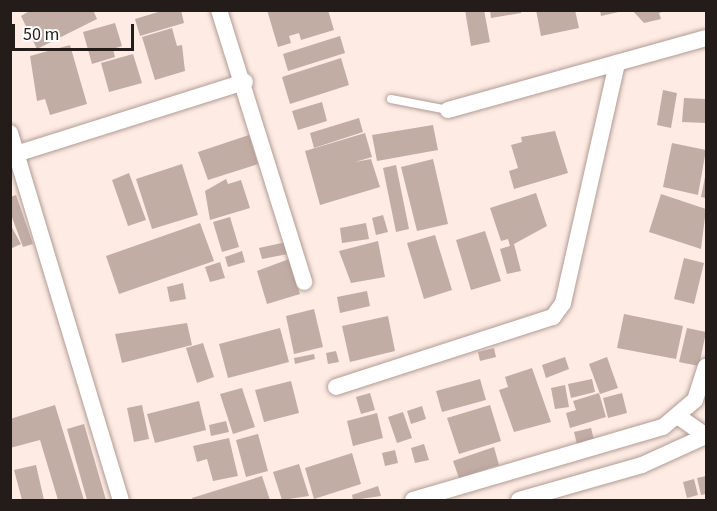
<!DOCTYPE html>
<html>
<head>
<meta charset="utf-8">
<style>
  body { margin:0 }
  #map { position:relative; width:717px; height:511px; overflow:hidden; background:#fdebe4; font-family:"Source Sans 3",sans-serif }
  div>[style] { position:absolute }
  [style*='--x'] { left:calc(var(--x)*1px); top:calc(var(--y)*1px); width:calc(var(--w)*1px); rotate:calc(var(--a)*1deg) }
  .building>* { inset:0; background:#c2ada5 }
  .roads { filter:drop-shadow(0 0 2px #b09b93) drop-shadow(0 0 2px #b09b93) }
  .lane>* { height:8px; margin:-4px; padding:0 4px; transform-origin:4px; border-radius:4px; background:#fff }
  .street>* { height:16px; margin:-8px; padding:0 8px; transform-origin:8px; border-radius:8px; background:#fff }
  span { translate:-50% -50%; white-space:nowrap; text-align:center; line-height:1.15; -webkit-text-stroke:4.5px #fcfcfc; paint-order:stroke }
  .frame { position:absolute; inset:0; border:12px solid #241c19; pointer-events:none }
  .scale { position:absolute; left:12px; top:24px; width:122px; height:27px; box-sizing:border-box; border:3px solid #241c19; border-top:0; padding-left:8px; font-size:18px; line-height:21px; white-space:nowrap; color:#241c19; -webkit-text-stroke:4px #fcfcfc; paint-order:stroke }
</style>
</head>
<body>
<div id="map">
  <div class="building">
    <i style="clip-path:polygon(31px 10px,93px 10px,97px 19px,37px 49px,21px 16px)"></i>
    <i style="clip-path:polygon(165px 10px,181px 10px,184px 23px,140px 36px,135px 19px)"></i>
    <i style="clip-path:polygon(267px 10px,328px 10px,334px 30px,301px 40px,299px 33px,289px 36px,291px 43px,278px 47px)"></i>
    <i style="clip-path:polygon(465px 10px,484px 10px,490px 42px,471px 46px)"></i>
    <i style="clip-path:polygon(490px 10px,521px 10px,521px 13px,491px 18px)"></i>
    <i style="clip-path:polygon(536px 10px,575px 10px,579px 28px,541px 36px)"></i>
    <i style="clip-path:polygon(600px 10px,622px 10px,623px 11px,601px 16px)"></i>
    <i style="clip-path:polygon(632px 10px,665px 10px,665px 11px,659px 13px,661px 19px,644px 23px)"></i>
    <i style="clip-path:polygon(115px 23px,122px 46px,113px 49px,115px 57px,92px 64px,83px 32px)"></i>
    <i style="clip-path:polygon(172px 28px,177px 46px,182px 45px,185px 71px,155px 80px,142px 37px)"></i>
    <i style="clip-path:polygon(340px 36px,345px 53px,288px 71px,283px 54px)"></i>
    <i style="clip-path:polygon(70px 45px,87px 104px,50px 115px,45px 99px,37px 101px,30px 56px)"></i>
    <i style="clip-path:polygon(133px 54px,142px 83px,109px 92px,101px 63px)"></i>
    <i style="clip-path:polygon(341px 58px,349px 85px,290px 104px,282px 77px)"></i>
    <i style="clip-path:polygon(663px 90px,677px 93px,671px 128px,657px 125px)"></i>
    <i style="clip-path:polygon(684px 98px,706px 99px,706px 123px,682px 122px)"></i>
    <i style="clip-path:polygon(322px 102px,327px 121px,298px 130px,292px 111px)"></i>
    <i style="clip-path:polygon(359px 118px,363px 132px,314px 148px,310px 133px)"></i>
    <i style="clip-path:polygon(433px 125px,438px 150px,377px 161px,372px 135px)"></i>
    <i style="clip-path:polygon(555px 131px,568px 173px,514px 189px,509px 171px,518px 168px,511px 145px,522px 142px,521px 137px)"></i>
    <i style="clip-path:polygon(365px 133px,372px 157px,355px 162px,371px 159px,380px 187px,320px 205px,305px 151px)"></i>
    <i style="clip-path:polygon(249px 135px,258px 164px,208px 180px,198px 152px)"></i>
    <i style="clip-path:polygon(672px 143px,706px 150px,698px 195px,663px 187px)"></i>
    <i style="clip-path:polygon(433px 159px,448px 224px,417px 231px,401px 167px)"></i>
    <i style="clip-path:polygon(182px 164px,198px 215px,152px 229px,136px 179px)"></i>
    <i style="clip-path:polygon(396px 165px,409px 229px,396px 232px,383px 168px)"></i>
    <i style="clip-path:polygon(706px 172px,706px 198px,701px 197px)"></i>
    <i style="clip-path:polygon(129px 173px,146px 220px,128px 226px,112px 180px)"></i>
    <i style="clip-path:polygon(226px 179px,228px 184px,241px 180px,250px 208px,210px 220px,205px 191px)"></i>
    <i style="clip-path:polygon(536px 193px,547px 226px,514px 244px,521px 271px,507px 274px,500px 249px,510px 246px,508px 239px,501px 241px,490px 208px)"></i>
    <i style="clip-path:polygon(661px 194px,706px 209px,701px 249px,649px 232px)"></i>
    <i style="clip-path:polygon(16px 195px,33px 244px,23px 247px,10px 212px,10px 197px)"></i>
    <i style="clip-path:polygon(383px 215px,388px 232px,376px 235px,372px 218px)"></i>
    <i style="clip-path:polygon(230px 217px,239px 247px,222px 252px,213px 222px)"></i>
    <i style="clip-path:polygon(200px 223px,214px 261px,119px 294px,106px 256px)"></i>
    <i style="clip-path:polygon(366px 223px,369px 239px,342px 243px,340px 228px)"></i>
    <i style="clip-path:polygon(10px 224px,21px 244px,10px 249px)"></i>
    <i style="clip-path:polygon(485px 231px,501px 281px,471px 290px,456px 240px)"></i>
    <i style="clip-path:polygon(435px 235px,452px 290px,424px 299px,407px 243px)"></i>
    <i style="clip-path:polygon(291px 241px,293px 253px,262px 259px,259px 248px)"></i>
    <i style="clip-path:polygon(378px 241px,385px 277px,351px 283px,339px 251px)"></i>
    <i style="clip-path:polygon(242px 251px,245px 262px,228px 267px,225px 257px)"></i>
    <i style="clip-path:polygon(684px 258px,704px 263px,694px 304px,674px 299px)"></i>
    <i style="clip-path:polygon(289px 259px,300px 294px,267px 304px,257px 271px)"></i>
    <i style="clip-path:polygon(220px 262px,225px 278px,210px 282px,205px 267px)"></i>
    <i style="clip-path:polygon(183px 283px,186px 299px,170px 302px,167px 287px)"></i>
    <i style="clip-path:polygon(367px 291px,370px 306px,340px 313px,337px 297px)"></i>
    <i style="clip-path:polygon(314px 309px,323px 347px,294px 354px,286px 316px)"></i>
    <i style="clip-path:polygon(624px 314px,683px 326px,676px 359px,617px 348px)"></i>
    <i style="clip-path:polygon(388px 316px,395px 351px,350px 362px,342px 326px)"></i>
    <i style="clip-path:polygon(187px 323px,192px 345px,122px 363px,115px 334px)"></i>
    <i style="clip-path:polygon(280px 328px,289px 362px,228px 378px,219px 344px)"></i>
    <i style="clip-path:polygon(687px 328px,706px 332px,699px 366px,679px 362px)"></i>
    <i style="clip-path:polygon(203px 343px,214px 377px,197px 383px,186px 348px)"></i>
    <i style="clip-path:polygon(494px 348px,496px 357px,480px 361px,478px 352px)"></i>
    <i style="clip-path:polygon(336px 351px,339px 362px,328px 364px,326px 353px)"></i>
    <i style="clip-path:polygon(314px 354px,315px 359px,295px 364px,294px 358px)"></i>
    <i style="clip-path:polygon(565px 357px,569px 369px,546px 378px,542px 365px)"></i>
    <i style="clip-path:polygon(607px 357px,618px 388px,600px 394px,589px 364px)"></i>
    <i style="clip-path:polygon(532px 368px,551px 422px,514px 432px,499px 390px,508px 387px,505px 377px)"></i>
    <i style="clip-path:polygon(480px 379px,486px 400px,442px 412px,436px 391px)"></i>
    <i style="clip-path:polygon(592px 379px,595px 392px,571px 398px,568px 384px)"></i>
    <i style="clip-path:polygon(291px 381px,299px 413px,264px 422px,255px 390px)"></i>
    <i style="clip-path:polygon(565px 385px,569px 407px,555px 409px,551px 388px)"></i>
    <i style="clip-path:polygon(242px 388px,255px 427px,233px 434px,220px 394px)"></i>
    <i style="clip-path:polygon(370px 393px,375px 410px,361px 414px,356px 397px)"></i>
    <i style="clip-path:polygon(599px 393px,606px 417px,570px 428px,566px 413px,576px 410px,573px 401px)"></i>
    <i style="clip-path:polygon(622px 393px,627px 413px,608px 418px,603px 398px)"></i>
    <i style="clip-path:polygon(199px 401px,206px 430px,155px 443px,147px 414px)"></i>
    <i style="clip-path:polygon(55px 405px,84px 500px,58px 500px,40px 440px,10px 448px,10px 419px)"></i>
    <i style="clip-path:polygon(142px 405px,149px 439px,134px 442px,127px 408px)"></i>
    <i style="clip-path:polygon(490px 405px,501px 441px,459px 454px,447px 418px)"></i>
    <i style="clip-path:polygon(422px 406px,426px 419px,411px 424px,407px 411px)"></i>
    <i style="clip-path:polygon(403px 412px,412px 438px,397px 443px,388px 417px)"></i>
    <i style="clip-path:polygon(377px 413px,383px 438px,353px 446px,347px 421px)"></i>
    <i style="clip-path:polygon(226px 421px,229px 432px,211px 436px,209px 425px)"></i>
    <i style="clip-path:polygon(84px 424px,106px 500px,87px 500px,67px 429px)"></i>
    <i style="clip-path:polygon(591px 428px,594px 440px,577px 444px,574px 432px)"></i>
    <i style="clip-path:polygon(258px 434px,268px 471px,246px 477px,236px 440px)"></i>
    <i style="clip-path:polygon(229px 438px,238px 476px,213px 481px,207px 459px,197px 462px,193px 446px)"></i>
    <i style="clip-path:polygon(424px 444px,429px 460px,415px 463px,411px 448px)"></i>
    <i style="clip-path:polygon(494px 447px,499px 465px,459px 478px,453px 461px)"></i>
    <i style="clip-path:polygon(395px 450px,398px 463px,385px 466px,382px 453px)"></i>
    <i style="clip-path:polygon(352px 453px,361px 484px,314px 499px,305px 468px)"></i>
    <i style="clip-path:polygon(299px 464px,309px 496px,282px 500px,273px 472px)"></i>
    <i style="clip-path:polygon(36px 465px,44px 500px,22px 500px,14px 470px)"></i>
    <i style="clip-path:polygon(262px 476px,270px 500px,193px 500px,192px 498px)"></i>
    <i style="clip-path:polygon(706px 476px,706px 494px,701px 495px,697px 478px)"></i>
    <i style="clip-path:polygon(694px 479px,698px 495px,687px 498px,683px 482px)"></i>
    <i style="clip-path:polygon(378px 486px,381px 496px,353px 500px,352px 495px)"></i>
  </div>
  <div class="roads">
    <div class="lane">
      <i style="--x:391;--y:99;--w:58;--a:10.9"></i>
    </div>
    <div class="street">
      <i style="--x:219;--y:10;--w:285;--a:72.6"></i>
      <i style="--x:448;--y:110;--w:268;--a:-15.6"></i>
      <i style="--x:10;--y:133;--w:383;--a:73.2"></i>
      <i style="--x:16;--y:154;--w:240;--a:-17.5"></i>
      <i style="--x:336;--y:387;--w:228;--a:-17.9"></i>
      <i style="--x:553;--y:317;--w:17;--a:-54"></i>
      <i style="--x:563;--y:303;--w:246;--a:-77.3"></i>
      <i style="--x:679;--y:417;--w:33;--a:35"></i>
      <i style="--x:413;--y:500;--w:260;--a:-16.3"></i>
      <i style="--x:663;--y:427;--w:42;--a:-40.2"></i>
      <i style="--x:695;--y:400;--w:35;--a:-72"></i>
      <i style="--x:519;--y:500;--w:128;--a:-15.9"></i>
      <i style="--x:642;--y:465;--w:70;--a:-24.4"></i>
    </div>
  </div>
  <div class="frame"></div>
  <div class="scale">50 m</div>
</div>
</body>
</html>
